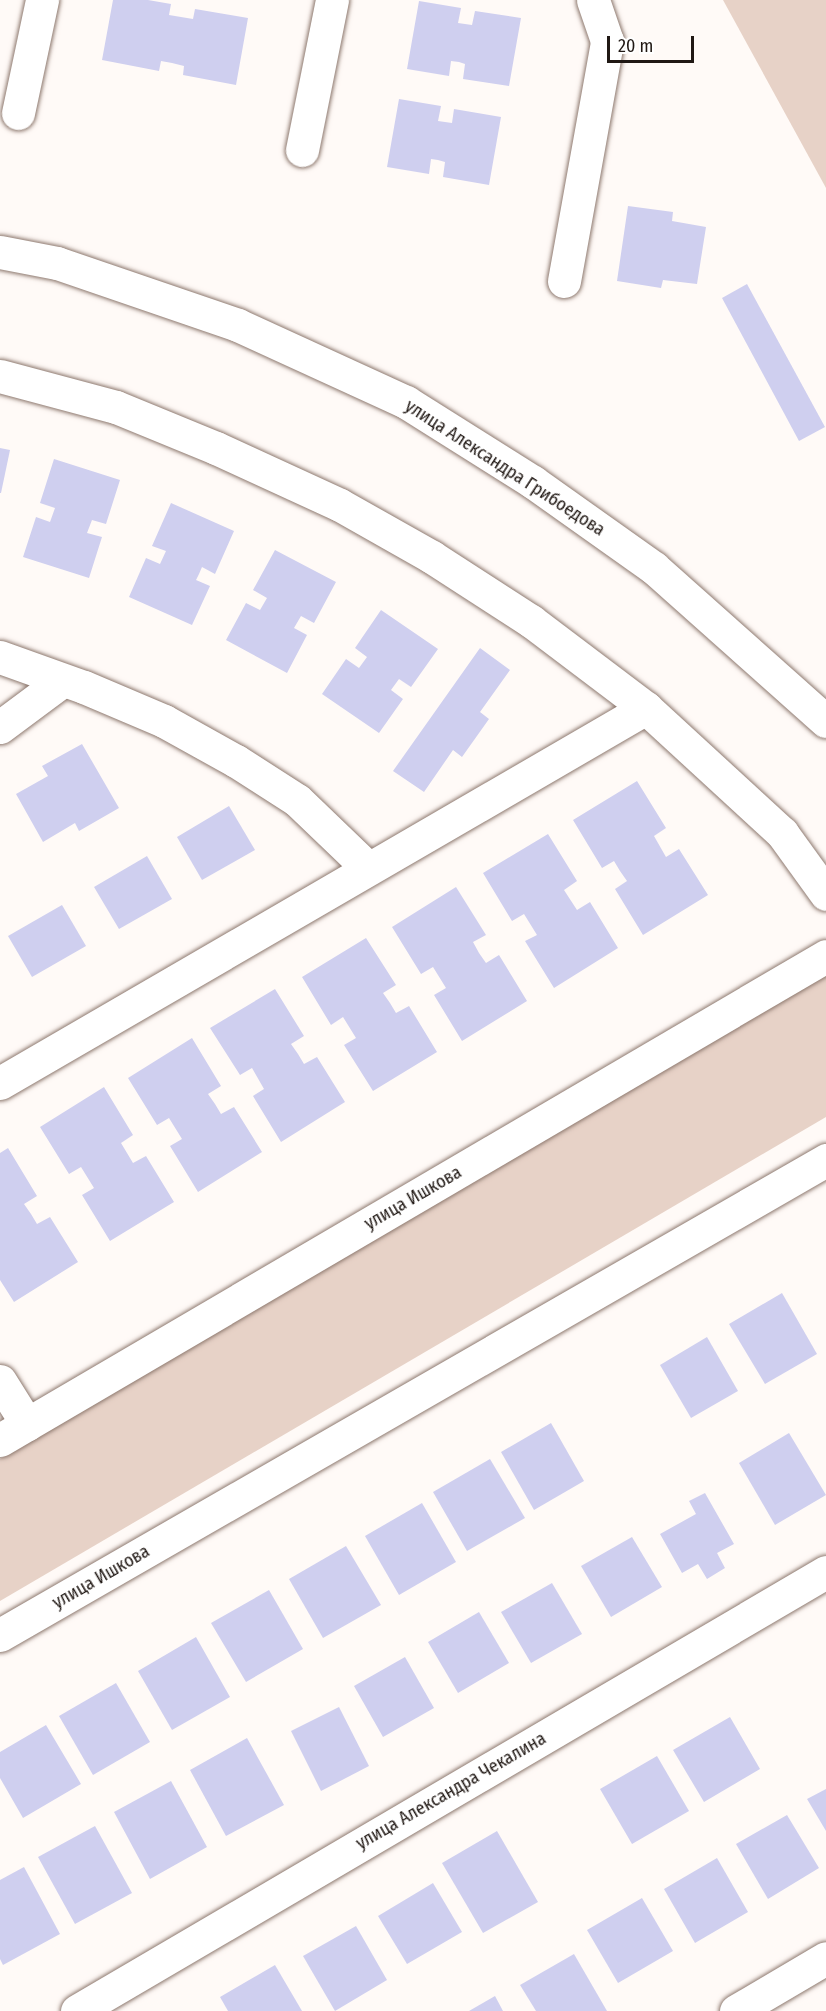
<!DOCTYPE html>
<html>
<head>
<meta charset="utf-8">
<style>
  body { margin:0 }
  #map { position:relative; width:826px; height:2011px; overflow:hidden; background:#fffaf7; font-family:"Fira Sans Condensed",sans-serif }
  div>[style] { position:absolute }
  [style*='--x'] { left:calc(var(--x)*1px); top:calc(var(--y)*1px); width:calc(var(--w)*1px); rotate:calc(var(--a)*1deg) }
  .green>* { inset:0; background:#e7d2c7 }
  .building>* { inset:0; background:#cfcfef }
  .roads { filter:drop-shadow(0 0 2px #8e796f) drop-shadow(0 0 2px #8e796f) }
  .minor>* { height:33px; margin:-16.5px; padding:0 16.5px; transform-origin:16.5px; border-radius:16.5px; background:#fff }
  span { translate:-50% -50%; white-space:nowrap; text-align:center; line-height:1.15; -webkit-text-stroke:6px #fff; paint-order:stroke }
  .street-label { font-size:18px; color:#201814 }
  .scale { position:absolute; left:607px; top:36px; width:87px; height:27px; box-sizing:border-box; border:3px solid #201814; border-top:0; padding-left:8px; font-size:18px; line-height:21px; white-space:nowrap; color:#201814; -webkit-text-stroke:4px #fff; paint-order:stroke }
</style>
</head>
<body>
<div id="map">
  <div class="green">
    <i style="clip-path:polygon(723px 0,826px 0,826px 188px)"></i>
    <i style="clip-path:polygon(826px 968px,826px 1117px,0 1601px,0 1459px)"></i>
  </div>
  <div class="building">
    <i style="clip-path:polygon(113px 0,148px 0,171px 4px,169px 15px,193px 19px,195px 9px,248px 18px,236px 85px,183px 75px,184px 66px,172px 63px,161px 61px,159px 71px,102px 60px)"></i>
    <i style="clip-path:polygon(419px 1px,461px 8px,458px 23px,472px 25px,475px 11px,521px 18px,509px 86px,463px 79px,465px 64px,459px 62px,451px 61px,449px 76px,407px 69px)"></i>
    <i style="clip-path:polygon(399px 99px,441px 106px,438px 121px,452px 123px,454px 109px,501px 117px,489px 185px,443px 177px,445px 162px,438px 160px,431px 159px,429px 174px,387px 167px)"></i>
    <i style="clip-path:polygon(628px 206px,673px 212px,672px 221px,706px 227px,697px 284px,663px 280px,661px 288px,617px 281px)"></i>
    <i style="clip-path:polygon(747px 284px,825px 427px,799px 441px,722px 298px)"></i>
    <i style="clip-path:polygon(0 448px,10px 450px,1px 493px,0 493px)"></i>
    <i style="clip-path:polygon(54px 459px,120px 480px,106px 524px,92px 520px,87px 533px,102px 537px,89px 578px,23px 557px,36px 517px,50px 522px,55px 508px,40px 503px)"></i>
    <i style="clip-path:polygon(171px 503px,234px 531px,215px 574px,202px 567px,199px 574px,196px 580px,210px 586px,192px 625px,129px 597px,146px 558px,160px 564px,166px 551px,152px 546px)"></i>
    <i style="clip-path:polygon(275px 550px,336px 582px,314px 623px,301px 616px,294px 628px,307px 635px,287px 673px,226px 640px,246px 603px,260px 610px,267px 598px,253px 590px)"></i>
    <i style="clip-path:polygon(381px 610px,438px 649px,411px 687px,399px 679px,391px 690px,403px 699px,379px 733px,322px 694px,346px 659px,359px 668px,367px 657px,355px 648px)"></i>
    <i style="clip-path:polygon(480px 648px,510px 670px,480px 712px,489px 719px,462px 757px,453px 750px,424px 792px,393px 771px)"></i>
    <i style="clip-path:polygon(82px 744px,119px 808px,79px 831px,75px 823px,43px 842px,16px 794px,48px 776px,42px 766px)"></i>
    <i style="clip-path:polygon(637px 781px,666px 828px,654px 836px,666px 857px,679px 849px,708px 895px,643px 935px,615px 889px,627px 881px,620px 871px,614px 861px,602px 868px,573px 820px)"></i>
    <i style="clip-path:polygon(229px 806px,255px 850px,202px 880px,177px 837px)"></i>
    <i style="clip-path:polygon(548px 834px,577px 881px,564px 890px,577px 910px,590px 902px,618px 948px,554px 988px,525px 941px,537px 935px,524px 914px,512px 921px,483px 873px)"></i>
    <i style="clip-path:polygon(147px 856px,172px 899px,119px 929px,94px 887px)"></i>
    <i style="clip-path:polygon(456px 887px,486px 935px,473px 942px,479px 953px,486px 963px,499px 955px,527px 1001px,462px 1041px,434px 995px,446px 988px,433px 967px,421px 974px,392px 927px)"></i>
    <i style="clip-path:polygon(62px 905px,86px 946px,32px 977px,8px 936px)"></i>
    <i style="clip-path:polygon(366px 938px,396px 985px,383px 993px,390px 1003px,396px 1013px,409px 1006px,437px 1052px,373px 1091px,344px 1045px,356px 1038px,343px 1017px,331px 1025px,302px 977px)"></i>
    <i style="clip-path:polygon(275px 989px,304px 1036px,291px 1044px,298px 1054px,304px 1064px,317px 1057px,345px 1102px,281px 1142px,253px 1096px,264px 1089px,252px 1068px,240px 1075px,210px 1028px)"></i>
    <i style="clip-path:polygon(192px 1038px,221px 1086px,208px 1094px,215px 1104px,221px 1114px,234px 1107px,262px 1152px,198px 1192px,170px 1146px,182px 1139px,169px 1118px,157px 1125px,128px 1078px)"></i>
    <i style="clip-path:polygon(104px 1087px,133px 1135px,121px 1143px,133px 1163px,146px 1156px,174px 1202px,110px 1241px,82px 1195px,94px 1188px,81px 1167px,69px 1174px,40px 1127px)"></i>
    <i style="clip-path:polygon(8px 1148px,37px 1196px,24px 1204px,31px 1214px,37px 1224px,50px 1217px,78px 1262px,14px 1302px,0 1280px,0 1153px)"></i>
    <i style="clip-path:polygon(782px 1293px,817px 1354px,765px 1384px,729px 1324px)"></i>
    <i style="clip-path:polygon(707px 1337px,738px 1391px,691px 1418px,660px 1365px)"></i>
    <i style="clip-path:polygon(551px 1423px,584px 1481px,534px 1510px,501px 1452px)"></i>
    <i style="clip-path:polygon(789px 1433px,826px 1495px,775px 1525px,739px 1463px)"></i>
    <i style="clip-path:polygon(490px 1459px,525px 1518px,467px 1551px,433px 1492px)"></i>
    <i style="clip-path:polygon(705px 1493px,734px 1544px,717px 1553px,725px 1568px,707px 1579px,698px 1564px,682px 1573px,660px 1534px,696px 1514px,689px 1501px)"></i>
    <i style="clip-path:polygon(422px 1503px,456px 1562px,399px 1595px,365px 1536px)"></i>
    <i style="clip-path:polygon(632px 1537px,662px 1587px,611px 1617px,581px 1566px)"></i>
    <i style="clip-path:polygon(346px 1546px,381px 1605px,323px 1638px,289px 1579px)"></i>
    <i style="clip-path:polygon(552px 1583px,582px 1634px,531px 1663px,501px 1612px)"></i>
    <i style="clip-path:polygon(269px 1590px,303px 1649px,246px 1682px,211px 1623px)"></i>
    <i style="clip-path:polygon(479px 1612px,509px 1663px,458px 1693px,428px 1642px)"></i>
    <i style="clip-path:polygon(196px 1637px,230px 1697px,172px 1730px,138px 1671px)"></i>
    <i style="clip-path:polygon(405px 1657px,434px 1708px,383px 1737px,354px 1686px)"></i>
    <i style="clip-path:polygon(116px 1683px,150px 1742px,93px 1775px,59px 1716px)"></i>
    <i style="clip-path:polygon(339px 1707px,369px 1766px,321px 1791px,291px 1731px)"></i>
    <i style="clip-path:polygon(730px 1717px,760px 1769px,704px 1802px,673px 1750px)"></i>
    <i style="clip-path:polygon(46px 1725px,81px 1784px,23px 1818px,0 1778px,0 1752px)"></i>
    <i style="clip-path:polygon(247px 1738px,284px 1805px,226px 1836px,190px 1770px)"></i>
    <i style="clip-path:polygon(657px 1756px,689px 1811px,632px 1844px,600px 1789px)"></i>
    <i style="clip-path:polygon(171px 1781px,207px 1847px,150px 1879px,114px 1812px)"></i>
    <i style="clip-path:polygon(826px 1789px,826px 1831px,807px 1799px)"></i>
    <i style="clip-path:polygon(787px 1815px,819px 1868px,768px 1899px,736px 1844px)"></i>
    <i style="clip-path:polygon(95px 1826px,132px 1893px,75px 1924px,38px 1857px)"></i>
    <i style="clip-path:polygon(497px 1831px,538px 1902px,483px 1933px,442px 1863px)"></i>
    <i style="clip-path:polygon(717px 1858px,748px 1912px,695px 1943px,664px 1889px)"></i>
    <i style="clip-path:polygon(24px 1867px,60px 1934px,3px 1965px,0 1959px,0 1880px)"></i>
    <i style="clip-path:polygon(433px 1883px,462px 1932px,407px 1964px,378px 1916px)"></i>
    <i style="clip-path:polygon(642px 1898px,673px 1951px,618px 1983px,587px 1930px)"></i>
    <i style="clip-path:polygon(356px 1926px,387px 1980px,335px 2011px,303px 1956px)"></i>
    <i style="clip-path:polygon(574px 1954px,607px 2011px,536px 2011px,520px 1985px)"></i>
    <i style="clip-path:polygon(275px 1965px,302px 2011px,228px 2011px,220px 1997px)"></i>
    <i style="clip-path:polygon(495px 1996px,503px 2011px,469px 2011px)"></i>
  </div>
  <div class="roads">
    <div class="minor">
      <i style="--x:18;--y:113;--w:116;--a:-78"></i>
      <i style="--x:302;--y:150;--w:153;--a:-78.7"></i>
      <i style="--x:0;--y:252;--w:58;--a:10.9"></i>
      <i style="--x:57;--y:263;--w:191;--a:18.9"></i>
      <i style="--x:238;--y:325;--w:185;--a:24.6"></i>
      <i style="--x:406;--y:402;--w:150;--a:32.2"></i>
      <i style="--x:533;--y:482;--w:148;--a:35.4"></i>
      <i style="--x:654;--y:568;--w:230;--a:41.7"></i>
      <i style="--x:564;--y:281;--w:244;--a:-79.8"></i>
      <i style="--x:607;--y:41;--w:43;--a:-108.9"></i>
      <i style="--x:0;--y:376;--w:120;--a:15"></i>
      <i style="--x:116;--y:407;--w:108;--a:22.3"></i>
      <i style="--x:216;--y:448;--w:136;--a:24.7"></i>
      <i style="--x:340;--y:505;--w:106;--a:29.5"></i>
      <i style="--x:432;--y:557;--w:118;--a:32.9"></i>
      <i style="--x:531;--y:621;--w:144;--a:37.1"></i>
      <i style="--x:646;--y:708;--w:185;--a:42.6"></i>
      <i style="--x:782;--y:833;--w:75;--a:54.2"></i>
      <i style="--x:0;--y:657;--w:89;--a:19.7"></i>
      <i style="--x:84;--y:687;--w:87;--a:23"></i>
      <i style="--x:164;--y:721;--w:82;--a:29.1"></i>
      <i style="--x:236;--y:761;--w:72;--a:32.6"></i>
      <i style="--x:297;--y:800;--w:98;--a:43.8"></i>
      <i style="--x:0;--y:727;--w:77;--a:-36.6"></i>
      <i style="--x:0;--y:1083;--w:747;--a:-30.13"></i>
      <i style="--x:0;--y:1381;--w:51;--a:57.9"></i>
      <i style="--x:0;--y:1440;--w:957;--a:-30.37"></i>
      <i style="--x:0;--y:1635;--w:953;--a:-29.9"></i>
      <i style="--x:77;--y:2011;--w:868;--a:-30.38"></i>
      <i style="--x:736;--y:2011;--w:104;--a:-30.5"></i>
    </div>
  </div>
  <div class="street-label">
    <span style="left:505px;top:468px;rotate:33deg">улица Александра Грибоедова</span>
    <span style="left:413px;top:1198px;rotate:-30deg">улица Ишкова</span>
    <span style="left:101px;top:1577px;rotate:-30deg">улица Ишкова</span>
    <span style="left:451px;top:1791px;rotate:-30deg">улица Александра Чекалина</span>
  </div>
  <div class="scale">20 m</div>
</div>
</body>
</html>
